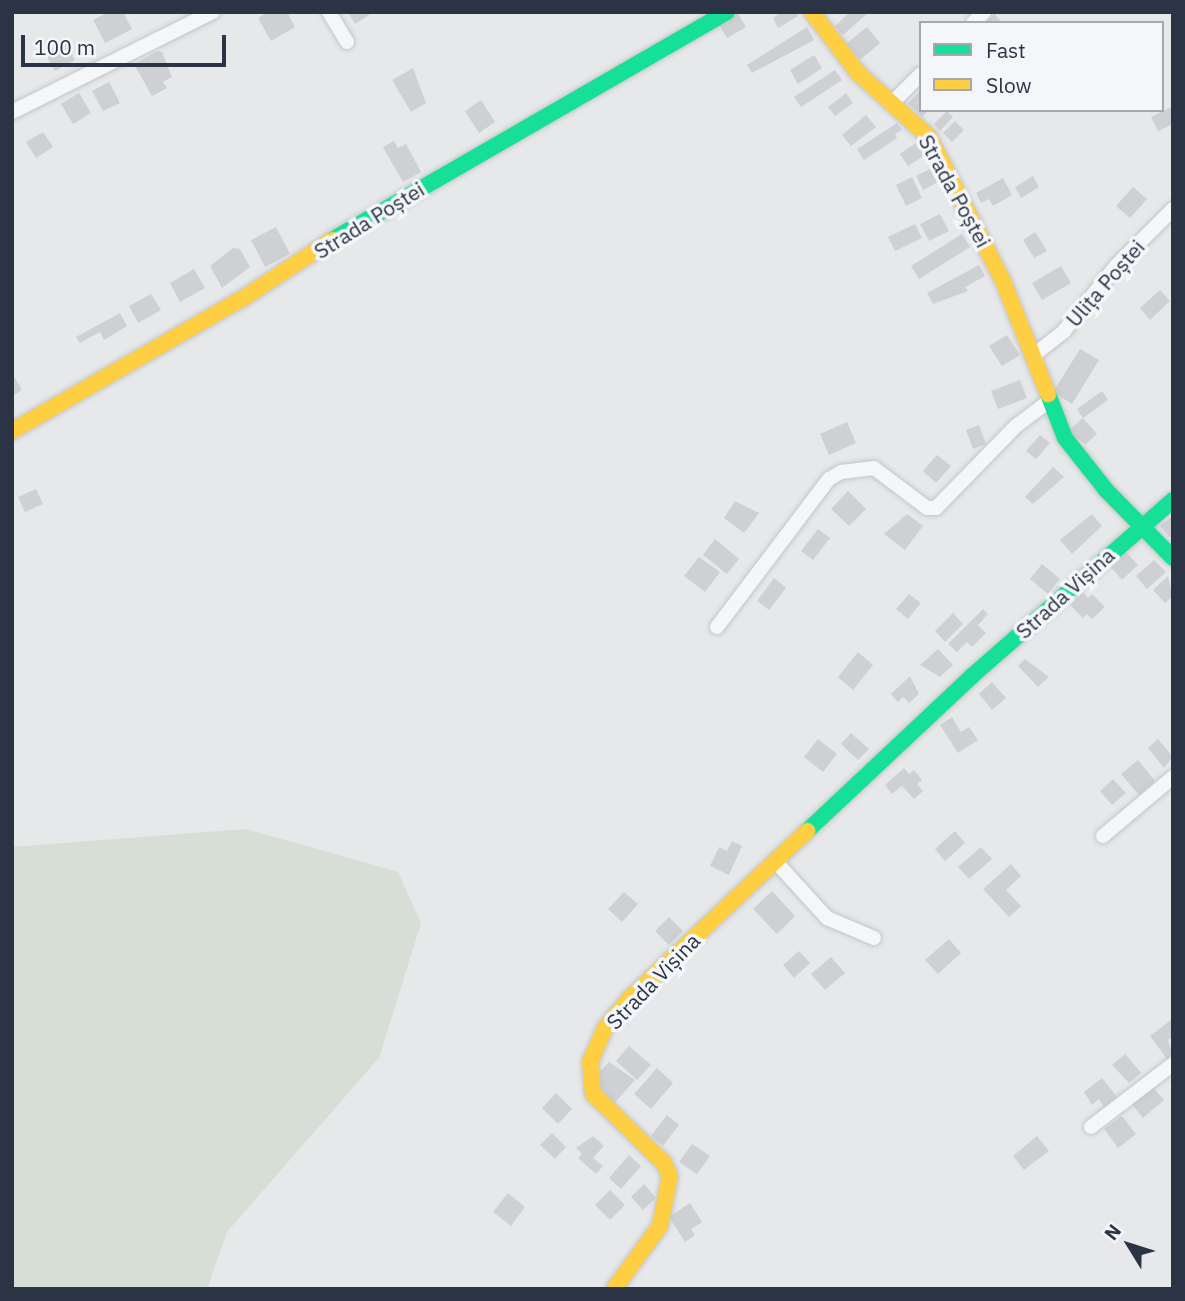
<!DOCTYPE html>
<html>
<head>
<meta charset="utf-8">
<style>
  body { margin:0 }
  #map { position:relative; width:1185px; height:1301px; overflow:hidden; background:#e6e8ea; font-family:"IBM Plex Sans",sans-serif }
  div>[style] { position:absolute }
  [style*='--x'] { left:calc(var(--x)*1px); top:calc(var(--y)*1px); width:calc(var(--w)*1px); rotate:calc(var(--a)*1deg) }
  .green>* { inset:0; background:#d6ded6 }
  .building>* { inset:0; background:#ced0d3 }
  .roads { filter:drop-shadow(0 0 2px #c4c6c8) drop-shadow(0 0 2px #c4c6c8) }
  .street>* { height:14px; margin:-7px; padding:0 7px; transform-origin:7px; border-radius:7px; background:#f5f6f7 }
  .fast>* { height:16px; margin:-8px; padding:0 8px; transform-origin:8px; border-radius:8px; background:#16e098 }
  .slow>* { height:16px; margin:-8px; padding:0 8px; transform-origin:8px; border-radius:8px; background:#ffcf43 }
  span { translate:-50% -50%; white-space:nowrap; text-align:center; line-height:1.15; -webkit-text-stroke:7px #f4f6f9; paint-order:stroke }
  .street-label { font-size:21px; color:#2b3445 }
  .frame { position:absolute; inset:0; border:14px solid #2b3445; pointer-events:none }
  .legend { position:absolute; left:919px; top:21px; width:245px; height:91px; box-sizing:border-box; background:#f4f6f9; border:2px solid #a4a8b1; margin:0; padding:9px 12px; list-style:none; font-size:21px; color:#2b3445 }
  .legend li { display:flex; align-items:center; gap:14px; height:35px }
  .legend b { width:35px; border:2px solid #a4a8b1 }
  .north { position:absolute; left:1094px; top:1210px; width:70px; height:70px; -webkit-text-stroke:5px #f4f6f9; paint-order:stroke; rotate:308deg; font-size:19px; font-weight:700; line-height:28px; text-align:center; color:#2b3445 }
  .north::after { content:''; display:block; margin:auto; width:24px; height:32px; background:#2b3445; clip-path:polygon(50% 0,100% 100%,50% 72%,0 100%) }
  .scale { position:absolute; left:21px; top:35px; width:205px; height:32px; box-sizing:border-box; border:4px solid #2b3445; border-top:0; padding-left:9px; font-size:21px; line-height:24px; white-space:nowrap; color:#2b3445; -webkit-text-stroke:5px #f4f6f9; paint-order:stroke }
</style>
</head>
<body>
<div id="map">
  <div class="green">
    <i style="clip-path:polygon(246px 829px,398px 872px,421px 923px,379px 1058px,227px 1232px,207px 1289px,12px 1289px,12px 847px)"></i>
  </div>
  <div class="building">
    <i style="clip-path:polygon(109px 12px,123px 12px,132px 29px,105px 43px,93px 20px)"></i>
    <i style="clip-path:polygon(268px 12px,287px 12px,295px 27px,271px 41px,258px 18px)"></i>
    <i style="clip-path:polygon(348px 12px,368px 12px,369px 15px,355px 24px)"></i>
    <i style="clip-path:polygon(737px 12px,746px 27px,727px 38px,718px 23px)"></i>
    <i style="clip-path:polygon(782px 12px,796px 12px,798px 16px,778px 28px,773px 18px)"></i>
    <i style="clip-path:polygon(850px 12px,869px 12px,843px 35px,835px 26px)"></i>
    <i style="clip-path:polygon(995px 14px,1002px 23px,985px 23px)"></i>
    <i style="clip-path:polygon(807px 27px,814px 40px,752px 73px,747px 65px)"></i>
    <i style="clip-path:polygon(867px 27px,880px 43px,860px 60px,846px 44px)"></i>
    <i style="clip-path:polygon(65px 41px,75px 60px,55px 71px,44px 52px)"></i>
    <i style="clip-path:polygon(157px 51px,162px 52px,172px 77px,163px 82px,167px 88px,152px 96px,134px 64px)"></i>
    <i style="clip-path:polygon(814px 55px,822px 68px,798px 84px,790px 70px)"></i>
    <i style="clip-path:polygon(413px 68px,426px 103px,411px 112px,392px 80px)"></i>
    <i style="clip-path:polygon(835px 70px,842px 80px,801px 107px,794px 97px)"></i>
    <i style="clip-path:polygon(109px 82px,120px 103px,103px 111px,92px 91px)"></i>
    <i style="clip-path:polygon(921px 90px,921px 110px,929px 110px,922px 117px,908px 103px)"></i>
    <i style="clip-path:polygon(79px 93px,91px 113px,73px 124px,61px 104px)"></i>
    <i style="clip-path:polygon(846px 93px,853px 103px,835px 116px,828px 107px)"></i>
    <i style="clip-path:polygon(481px 100px,495px 122px,479px 133px,465px 111px)"></i>
    <i style="clip-path:polygon(1173px 106px,1173px 124px,1158px 131px,1151px 117px)"></i>
    <i style="clip-path:polygon(947px 111px,953px 117px,940px 131px,934px 124px)"></i>
    <i style="clip-path:polygon(866px 115px,876px 127px,851px 146px,842px 135px)"></i>
    <i style="clip-path:polygon(955px 121px,964px 130px,952px 142px,943px 133px)"></i>
    <i style="clip-path:polygon(897px 123px,902px 130px,895px 134px,897px 138px,864px 160px,857px 149px)"></i>
    <i style="clip-path:polygon(43px 132px,53px 147px,36px 158px,26px 142px)"></i>
    <i style="clip-path:polygon(920px 140px,928px 153px,908px 166px,900px 154px)"></i>
    <i style="clip-path:polygon(394px 141px,398px 148px,406px 144px,421px 172px,403px 182px,383px 147px)"></i>
    <i style="clip-path:polygon(933px 167px,940px 181px,923px 190px,916px 176px)"></i>
    <i style="clip-path:polygon(1033px 176px,1039px 187px,1021px 198px,1015px 187px)"></i>
    <i style="clip-path:polygon(912px 177px,922px 198px,906px 206px,896px 185px)"></i>
    <i style="clip-path:polygon(1003px 178px,1012px 195px,993px 206px,989px 199px,981px 203px,976px 193px)"></i>
    <i style="clip-path:polygon(1133px 187px,1147px 199px,1130px 218px,1116px 206px)"></i>
    <i style="clip-path:polygon(940px 214px,949px 231px,929px 241px,920px 224px)"></i>
    <i style="clip-path:polygon(915px 224px,922px 238px,895px 251px,888px 237px)"></i>
    <i style="clip-path:polygon(276px 227px,290px 254px,265px 267px,251px 240px)"></i>
    <i style="clip-path:polygon(1035px 232px,1047px 251px,1034px 258px,1023px 240px)"></i>
    <i style="clip-path:polygon(962px 234px,970px 247px,919px 279px,911px 266px)"></i>
    <i style="clip-path:polygon(233px 248px,240px 249px,250px 267px,222px 288px,210px 266px)"></i>
    <i style="clip-path:polygon(979px 265px,985px 276px,965px 287px,968px 291px,933px 304px,927px 293px)"></i>
    <i style="clip-path:polygon(1061px 266px,1071px 283px,1042px 300px,1032px 283px)"></i>
    <i style="clip-path:polygon(194px 269px,205px 288px,180px 302px,170px 283px)"></i>
    <i style="clip-path:polygon(1160px 290px,1170px 301px,1150px 320px,1140px 308px)"></i>
    <i style="clip-path:polygon(151px 294px,161px 310px,138px 323px,129px 306px)"></i>
    <i style="clip-path:polygon(120px 313px,127px 326px,104px 340px,100px 332px,80px 343px,76px 337px)"></i>
    <i style="clip-path:polygon(1007px 335px,1020px 355px,1002px 366px,989px 346px)"></i>
    <i style="clip-path:polygon(1080px 349px,1099px 360px,1072px 404px,1053px 392px)"></i>
    <i style="clip-path:polygon(12px 373px,22px 390px,12px 396px)"></i>
    <i style="clip-path:polygon(1020px 380px,1027px 398px,998px 409px,991px 391px)"></i>
    <i style="clip-path:polygon(1102px 391px,1108px 400px,1083px 418px,1077px 409px)"></i>
    <i style="clip-path:polygon(1083px 418px,1097px 434px,1086px 444px,1067px 432px)"></i>
    <i style="clip-path:polygon(847px 422px,856px 443px,829px 455px,820px 434px)"></i>
    <i style="clip-path:polygon(979px 425px,986px 444px,973px 449px,966px 430px)"></i>
    <i style="clip-path:polygon(1040px 435px,1050px 443px,1036px 459px,1026px 451px)"></i>
    <i style="clip-path:polygon(937px 455px,951px 466px,936px 483px,923px 471px)"></i>
    <i style="clip-path:polygon(1053px 467px,1064px 477px,1033px 504px,1025px 497px)"></i>
    <i style="clip-path:polygon(36px 489px,43px 504px,25px 512px,18px 497px)"></i>
    <i style="clip-path:polygon(848px 491px,866px 509px,849px 526px,831px 509px)"></i>
    <i style="clip-path:polygon(735px 501px,759px 513px,744px 533px,724px 518px)"></i>
    <i style="clip-path:polygon(907px 514px,923px 526px,905px 550px,884px 534px)"></i>
    <i style="clip-path:polygon(1092px 514px,1102px 526px,1072px 554px,1060px 540px)"></i>
    <i style="clip-path:polygon(1173px 516px,1173px 536px,1170px 538px,1160px 526px)"></i>
    <i style="clip-path:polygon(818px 529px,830px 538px,813px 560px,801px 551px)"></i>
    <i style="clip-path:polygon(715px 539px,739px 559px,727px 574px,703px 555px)"></i>
    <i style="clip-path:polygon(1125px 551px,1138px 565px,1122px 580px,1109px 565px)"></i>
    <i style="clip-path:polygon(699px 557px,720px 572px,705px 592px,684px 576px)"></i>
    <i style="clip-path:polygon(1154px 560px,1166px 572px,1147px 589px,1136px 576px)"></i>
    <i style="clip-path:polygon(1042px 564px,1060px 579px,1048px 594px,1030px 579px)"></i>
    <i style="clip-path:polygon(1168px 576px,1173px 596px,1165px 603px,1153px 590px)"></i>
    <i style="clip-path:polygon(774px 578px,786px 588px,769px 610px,757px 601px)"></i>
    <i style="clip-path:polygon(1083px 592px,1088px 598px,1092px 594px,1105px 607px,1092px 619px,1087px 614px,1083px 618px,1070px 605px)"></i>
    <i style="clip-path:polygon(909px 594px,921px 603px,908px 619px,896px 609px)"></i>
    <i style="clip-path:polygon(983px 609px,988px 614px,978px 625px,986px 633px,972px 647px,967px 642px,957px 652px,948px 644px)"></i>
    <i style="clip-path:polygon(953px 613px,963px 624px,945px 642px,935px 631px)"></i>
    <i style="clip-path:polygon(938px 649px,953px 665px,940px 677px,920px 665px)"></i>
    <i style="clip-path:polygon(858px 652px,873px 665px,853px 690px,838px 677px)"></i>
    <i style="clip-path:polygon(1025px 659px,1049px 677px,1038px 687px,1018px 666px)"></i>
    <i style="clip-path:polygon(910px 676px,919px 694px,909px 703px,903px 697px,898px 702px,891px 694px)"></i>
    <i style="clip-path:polygon(992px 682px,1006px 698px,992px 710px,979px 694px)"></i>
    <i style="clip-path:polygon(952px 717px,961px 732px,969px 727px,978px 740px,958px 753px,940px 725px)"></i>
    <i style="clip-path:polygon(851px 733px,869px 749px,858px 760px,841px 744px)"></i>
    <i style="clip-path:polygon(818px 739px,837px 754px,823px 772px,804px 757px)"></i>
    <i style="clip-path:polygon(1158px 739px,1173px 757px,1164px 768px,1148px 748px)"></i>
    <i style="clip-path:polygon(1138px 760px,1155px 781px,1139px 795px,1121px 774px)"></i>
    <i style="clip-path:polygon(904px 768px,909px 774px,914px 770px,922px 780px,917px 784px,923px 791px,914px 799px,902px 786px,892px 794px,885px 785px)"></i>
    <i style="clip-path:polygon(1113px 779px,1126px 793px,1112px 805px,1100px 791px)"></i>
    <i style="clip-path:polygon(955px 831px,965px 843px,945px 861px,935px 849px)"></i>
    <i style="clip-path:polygon(732px 841px,742px 846px,729px 875px,710px 866px,719px 847px,727px 851px)"></i>
    <i style="clip-path:polygon(981px 847px,992px 859px,969px 879px,958px 867px)"></i>
    <i style="clip-path:polygon(1011px 864px,1021px 876px,1006px 890px,1021px 906px,1009px 917px,983px 889px)"></i>
    <i style="clip-path:polygon(772px 891px,795px 916px,777px 934px,753px 909px)"></i>
    <i style="clip-path:polygon(624px 892px,638px 904px,622px 922px,608px 909px)"></i>
    <i style="clip-path:polygon(669px 917px,683px 931px,669px 945px,655px 931px)"></i>
    <i style="clip-path:polygon(949px 939px,961px 953px,938px 974px,925px 960px)"></i>
    <i style="clip-path:polygon(799px 951px,810px 963px,794px 978px,783px 965px)"></i>
    <i style="clip-path:polygon(831px 957px,845px 973px,825px 990px,811px 974px)"></i>
    <i style="clip-path:polygon(1171px 1020px,1173px 1036px,1168px 1040px,1173px 1054px,1167px 1059px,1150px 1036px)"></i>
    <i style="clip-path:polygon(629px 1046px,651px 1065px,637px 1080px,616px 1061px)"></i>
    <i style="clip-path:polygon(1125px 1054px,1141px 1073px,1129px 1083px,1112px 1065px)"></i>
    <i style="clip-path:polygon(609px 1062px,635px 1080px,611px 1107px,594px 1091px,598px 1074px)"></i>
    <i style="clip-path:polygon(657px 1068px,673px 1083px,651px 1109px,634px 1094px)"></i>
    <i style="clip-path:polygon(1102px 1078px,1117px 1097px,1104px 1107px,1099px 1099px,1092px 1105px,1084px 1092px)"></i>
    <i style="clip-path:polygon(1151px 1085px,1164px 1100px,1143px 1118px,1130px 1102px)"></i>
    <i style="clip-path:polygon(556px 1093px,572px 1109px,558px 1124px,542px 1108px)"></i>
    <i style="clip-path:polygon(667px 1115px,679px 1125px,663px 1146px,651px 1136px)"></i>
    <i style="clip-path:polygon(1122px 1116px,1136px 1134px,1118px 1148px,1104px 1129px)"></i>
    <i style="clip-path:polygon(552px 1133px,566px 1147px,555px 1159px,540px 1145px)"></i>
    <i style="clip-path:polygon(593px 1136px,604px 1146px,593px 1158px,603px 1166px,596px 1174px,578px 1158px,582px 1154px,576px 1148px)"></i>
    <i style="clip-path:polygon(1037px 1136px,1049px 1151px,1024px 1170px,1013px 1156px)"></i>
    <i style="clip-path:polygon(692px 1144px,710px 1156px,697px 1174px,679px 1162px)"></i>
    <i style="clip-path:polygon(629px 1155px,641px 1166px,621px 1189px,609px 1178px)"></i>
    <i style="clip-path:polygon(644px 1184px,656px 1198px,643px 1210px,631px 1197px)"></i>
    <i style="clip-path:polygon(610px 1190px,625px 1205px,610px 1220px,595px 1205px)"></i>
    <i style="clip-path:polygon(508px 1193px,525px 1207px,511px 1226px,493px 1212px)"></i>
    <i style="clip-path:polygon(690px 1203px,702px 1222px,691px 1229px,695px 1235px,685px 1242px,669px 1217px)"></i>
  </div>
  <div class="roads">
    <div class="street">
      <i style="--x:329;--y:12;--w:35;--a:59"></i>
      <i style="--x:973;--y:23;--w:16;--a:-45"></i>
      <i style="--x:891;--y:104;--w:42;--a:-45"></i>
      <i style="--x:12;--y:112;--w:225;--a:-26.5"></i>
      <i style="--x:1035;--y:354;--w:37;--a:-38"></i>
      <i style="--x:1064;--y:331;--w:83;--a:-51.3"></i>
      <i style="--x:1116;--y:266;--w:81;--a:-45"></i>
      <i style="--x:717;--y:627;--w:186;--a:-52.9"></i>
      <i style="--x:829;--y:479;--w:14;--a:-30"></i>
      <i style="--x:841;--y:472;--w:33;--a:-7"></i>
      <i style="--x:874;--y:468;--w:66;--a:37"></i>
      <i style="--x:927;--y:508;--w:9;--a:0"></i>
      <i style="--x:936;--y:508;--w:115;--a:-45.7"></i>
      <i style="--x:1016;--y:426;--w:40;--a:-37"></i>
      <i style="--x:1103;--y:836;--w:92;--a:-40.1"></i>
      <i style="--x:775;--y:861;--w:77;--a:47.6"></i>
      <i style="--x:827;--y:918;--w:51;--a:23.1"></i>
      <i style="--x:1091;--y:1127;--w:103;--a:-37.5"></i>
    </div>
    <div class="fast">
      <i style="--x:332;--y:240;--w:456;--a:-30"></i>
      <i style="--x:1048;--y:394;--w:47;--a:68.9"></i>
      <i style="--x:1065;--y:438;--w:66;--a:51.7"></i>
      <i style="--x:1106;--y:490;--w:95;--a:45.4"></i>
      <i style="--x:807;--y:831;--w:226;--a:-43.2"></i>
      <i style="--x:972;--y:676;--w:267;--a:-41.2"></i>
    </div>
    <div class="slow">
      <i style="--x:812;--y:12;--w:76;--a:53"></i>
      <i style="--x:858;--y:73;--w:96;--a:42"></i>
      <i style="--x:929;--y:137;--w:162;--a:62.8"></i>
      <i style="--x:1003;--y:281;--w:122;--a:68.3"></i>
      <i style="--x:12;--y:431;--w:265;--a:-29.9"></i>
      <i style="--x:242;--y:299;--w:108;--a:-33.2"></i>
      <i style="--x:614;--y:1289;--w:78;--a:-53.9"></i>
      <i style="--x:660;--y:1226;--w:51;--a:-78.7"></i>
      <i style="--x:670;--y:1176;--w:14;--a:-115"></i>
      <i style="--x:664;--y:1163;--w:99;--a:-135.8"></i>
      <i style="--x:593;--y:1094;--w:32;--a:-95"></i>
      <i style="--x:590;--y:1062;--w:37;--a:-66"></i>
      <i style="--x:605;--y:1028;--w:38;--a:-50"></i>
      <i style="--x:629;--y:999;--w:245;--a:-43.3"></i>
    </div>
  </div>
  <div class="street-label">
    <span style="left:955px;top:191px;rotate:61deg">Strada Poștei</span>
    <span style="left:369px;top:220px;rotate:-32deg">Strada Poștei</span>
    <span style="left:1105px;top:283px;rotate:-49deg">Ulița Poștei</span>
    <span style="left:1065px;top:593px;rotate:-42deg">Strada Vișina</span>
    <span style="left:653px;top:981px;rotate:-46deg">Strada Vișina</span>
  </div>
  <div class="frame"></div>
  <ul class="legend">
  <li><b style="height:9px;background:#16e098"></b>Fast</li>
  <li><b style="height:9px;background:#ffcf43"></b>Slow</li>
  </ul>
  <div class="north">N</div>
  <div class="scale">100 m</div>
</div>
</body>
</html>
